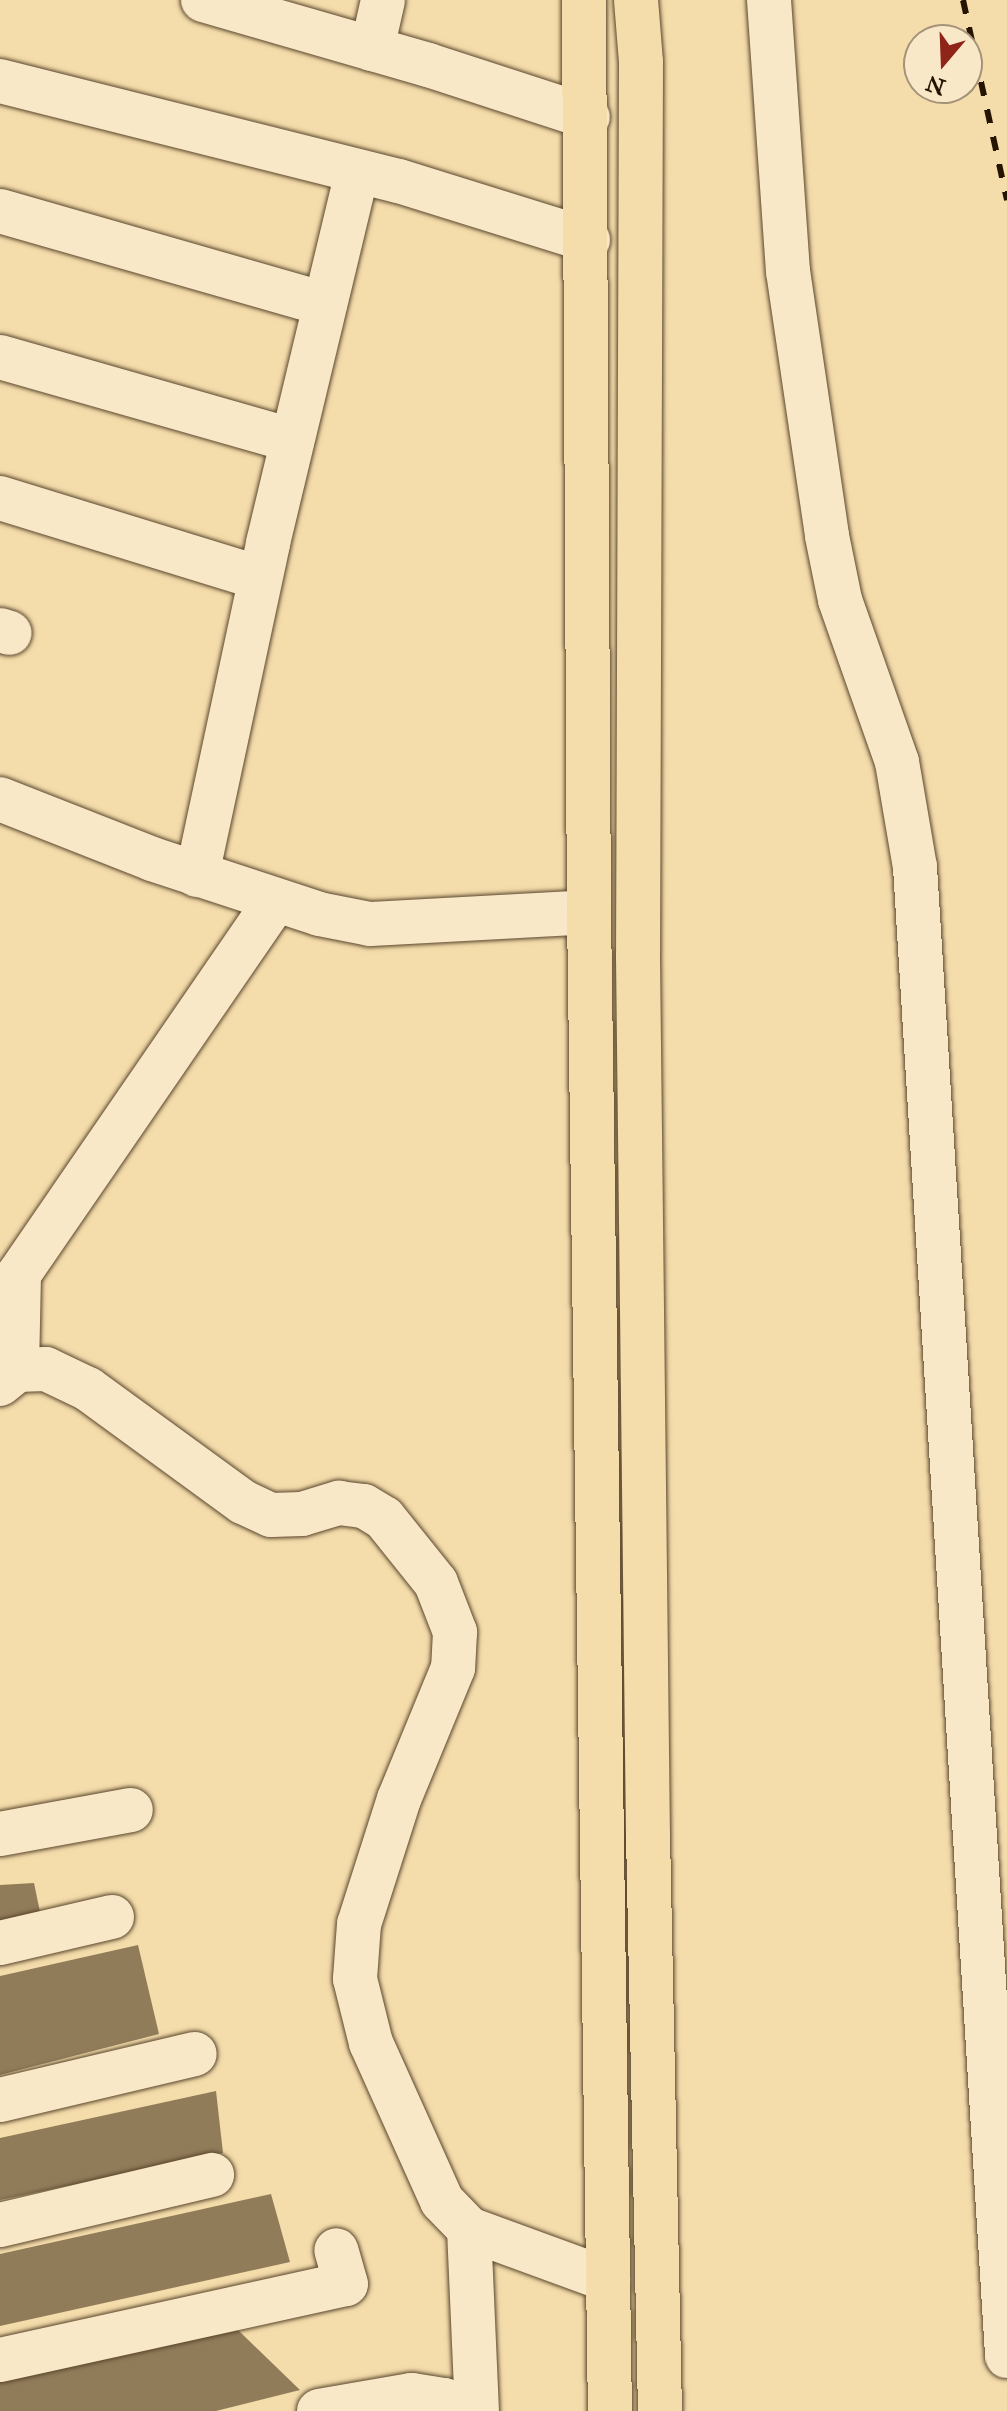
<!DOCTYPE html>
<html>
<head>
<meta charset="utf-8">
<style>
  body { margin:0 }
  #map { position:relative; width:1007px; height:2411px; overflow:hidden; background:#f4dcab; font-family:"IM FELL Great Primer",serif }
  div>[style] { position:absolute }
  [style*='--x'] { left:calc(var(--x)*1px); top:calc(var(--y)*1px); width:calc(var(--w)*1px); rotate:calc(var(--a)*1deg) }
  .building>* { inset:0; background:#917c5a }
  .roads { filter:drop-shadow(0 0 2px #5a462c) drop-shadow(0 0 2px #5a462c) }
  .minor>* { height:44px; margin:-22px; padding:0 22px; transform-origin:22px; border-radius:22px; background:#f8e8c8 }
  .major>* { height:44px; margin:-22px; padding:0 22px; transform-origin:22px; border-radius:22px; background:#f4dcab }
  .rail>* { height:6px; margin-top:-3px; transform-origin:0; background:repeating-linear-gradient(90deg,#261402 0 14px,transparent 0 28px) }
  span { translate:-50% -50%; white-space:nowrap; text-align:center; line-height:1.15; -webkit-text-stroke:6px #f8e8c8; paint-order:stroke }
  .north { position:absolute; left:903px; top:24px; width:80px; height:80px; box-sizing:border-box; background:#f8e8c8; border:2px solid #a49379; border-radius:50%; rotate:199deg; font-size:22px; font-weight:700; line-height:32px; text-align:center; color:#261402 }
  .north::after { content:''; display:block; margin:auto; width:28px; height:36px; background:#8f2418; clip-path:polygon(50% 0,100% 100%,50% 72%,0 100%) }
</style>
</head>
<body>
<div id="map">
  <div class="building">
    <i style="clip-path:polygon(34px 1883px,40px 1912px,0 1923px,0 1885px)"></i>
    <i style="clip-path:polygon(138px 1945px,159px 2034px,0 2075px,0 1976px)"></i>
    <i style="clip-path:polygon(216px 2091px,223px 2153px,0 2200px,0 2138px)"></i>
    <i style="clip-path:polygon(271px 2194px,290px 2262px,0 2326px,0 2254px)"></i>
    <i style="clip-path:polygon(237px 2329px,300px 2390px,216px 2411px,0 2411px,0 2382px)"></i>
  </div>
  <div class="roads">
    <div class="minor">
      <i style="--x:203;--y:0;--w:234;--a:16.1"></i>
      <i style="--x:428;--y:65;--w:168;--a:18"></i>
      <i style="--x:769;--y:0;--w:272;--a:86"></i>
      <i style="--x:788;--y:271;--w:268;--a:81.6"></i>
      <i style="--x:827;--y:536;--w:65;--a:78.5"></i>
      <i style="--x:840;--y:600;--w:172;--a:70.6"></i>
      <i style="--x:897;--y:762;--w:107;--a:80.3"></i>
      <i style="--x:915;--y:867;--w:1492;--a:86.46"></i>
      <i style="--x:372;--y:49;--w:50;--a:-77.3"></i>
      <i style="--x:0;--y:81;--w:411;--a:14.1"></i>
      <i style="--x:399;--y:181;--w:198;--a:17.3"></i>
      <i style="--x:0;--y:211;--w:338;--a:16"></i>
      <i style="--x:0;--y:357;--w:304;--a:15.9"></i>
      <i style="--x:0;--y:498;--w:272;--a:17.1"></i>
      <i style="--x:0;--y:630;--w:10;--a:17"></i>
      <i style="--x:0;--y:799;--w:163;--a:21.5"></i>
      <i style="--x:152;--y:859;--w:176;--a:18.2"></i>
      <i style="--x:319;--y:914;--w:52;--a:11.1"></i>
      <i style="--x:370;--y:924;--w:219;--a:-3.1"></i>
      <i style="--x:197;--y:875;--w:340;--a:-77.9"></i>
      <i style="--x:268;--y:543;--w:382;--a:-76.5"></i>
      <i style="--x:17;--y:1370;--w:96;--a:-88.8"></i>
      <i style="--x:19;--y:1274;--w:452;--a:-55.5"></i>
      <i style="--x:0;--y:1384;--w:22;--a:-39"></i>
      <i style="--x:17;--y:1370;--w:29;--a:-2"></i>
      <i style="--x:46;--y:1369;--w:47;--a:25.5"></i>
      <i style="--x:88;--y:1389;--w:192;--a:36.1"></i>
      <i style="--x:243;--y:1502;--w:31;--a:25"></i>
      <i style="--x:271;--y:1515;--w:31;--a:-2"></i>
      <i style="--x:302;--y:1514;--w:39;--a:-17"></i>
      <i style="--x:339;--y:1503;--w:25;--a:7"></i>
      <i style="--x:364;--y:1506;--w:23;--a:31"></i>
      <i style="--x:384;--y:1518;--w:83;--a:51.3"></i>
      <i style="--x:436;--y:1583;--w:53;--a:68.8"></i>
      <i style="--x:455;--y:1632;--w:36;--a:93"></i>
      <i style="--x:453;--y:1668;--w:142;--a:112.4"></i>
      <i style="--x:399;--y:1799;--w:131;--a:107.7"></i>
      <i style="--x:359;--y:1924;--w:55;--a:94.2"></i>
      <i style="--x:355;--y:1979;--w:66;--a:76"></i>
      <i style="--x:371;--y:2043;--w:173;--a:65.8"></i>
      <i style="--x:442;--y:2201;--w:39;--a:46"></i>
      <i style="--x:469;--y:2229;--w:148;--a:20.1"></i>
      <i style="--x:0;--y:1834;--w:133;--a:-10.4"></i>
      <i style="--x:0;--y:1943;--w:115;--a:-13.1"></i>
      <i style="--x:0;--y:2100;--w:200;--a:-13.3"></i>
      <i style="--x:0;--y:2225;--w:218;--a:-13.3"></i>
      <i style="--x:469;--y:2229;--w:182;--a:87.5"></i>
      <i style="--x:0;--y:2360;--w:354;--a:-12.4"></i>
      <i style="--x:346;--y:2284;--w:35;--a:-106"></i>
      <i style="--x:319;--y:2411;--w:94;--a:-9.8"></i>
      <i style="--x:412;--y:2395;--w:32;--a:9"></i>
      <i style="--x:444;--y:2400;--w:33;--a:20"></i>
    </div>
    <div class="major">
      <i style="--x:584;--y:0;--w:912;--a:89.69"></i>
      <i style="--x:589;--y:912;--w:1499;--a:89.2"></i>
      <i style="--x:636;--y:0;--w:62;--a:85.4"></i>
      <i style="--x:641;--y:62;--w:895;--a:90.19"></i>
      <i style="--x:638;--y:957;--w:878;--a:89.35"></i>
      <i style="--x:648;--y:1835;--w:576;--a:88.81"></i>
    </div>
  </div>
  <div class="rail">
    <i style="--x:963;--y:0;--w:205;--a:77.6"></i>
  </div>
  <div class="north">N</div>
</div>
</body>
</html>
